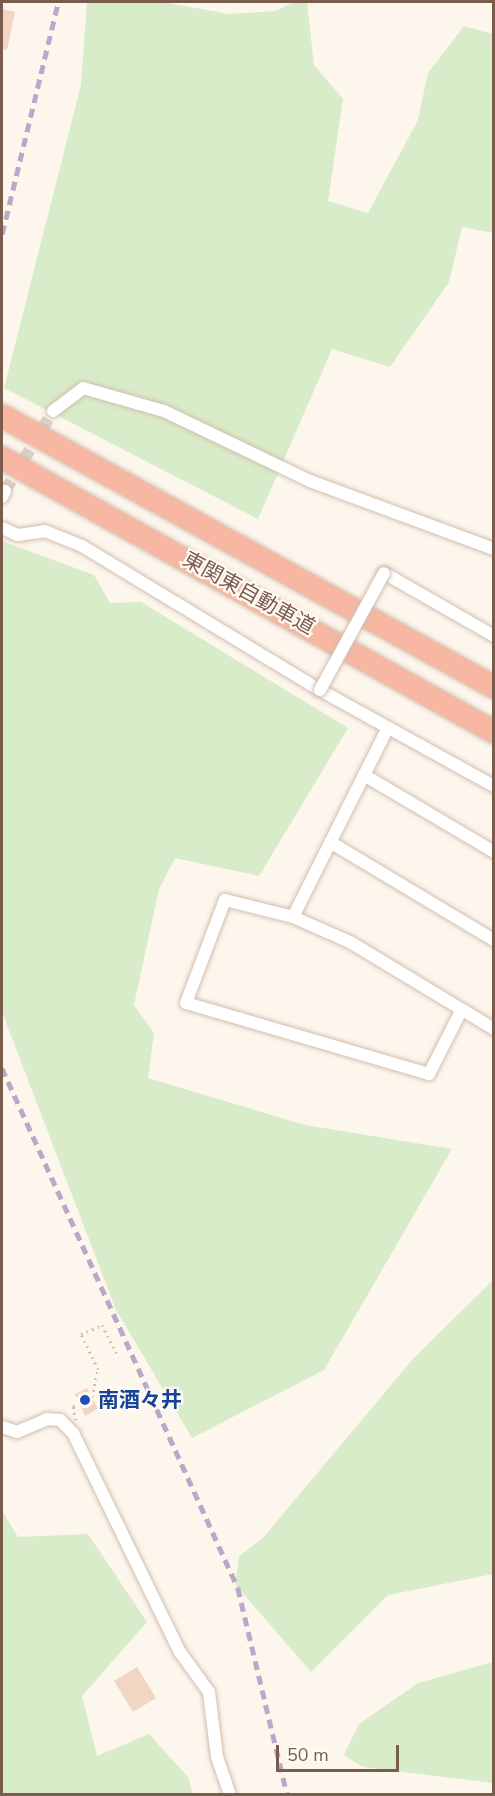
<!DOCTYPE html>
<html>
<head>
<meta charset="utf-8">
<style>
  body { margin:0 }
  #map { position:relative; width:495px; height:1796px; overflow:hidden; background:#fdf6ec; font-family:"Nunito Sans","Noto Sans JP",sans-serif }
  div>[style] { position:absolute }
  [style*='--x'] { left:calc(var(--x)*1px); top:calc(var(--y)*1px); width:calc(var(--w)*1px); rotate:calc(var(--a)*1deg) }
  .green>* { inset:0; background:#d8ecc9 }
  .building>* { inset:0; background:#f3d5c3 }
  .street-tunnel>* { height:12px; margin-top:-6px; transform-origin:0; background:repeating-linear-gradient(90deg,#dcd0c4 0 12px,transparent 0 18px) }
  .path>* { height:3px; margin-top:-1.5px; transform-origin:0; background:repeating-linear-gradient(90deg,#d9b8a5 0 1.5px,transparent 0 6px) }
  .roads { filter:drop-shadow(0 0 2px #d1beb0) drop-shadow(0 0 2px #d1beb0) }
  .street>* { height:12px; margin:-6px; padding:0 6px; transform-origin:6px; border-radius:6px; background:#fff }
  .highway>* { height:22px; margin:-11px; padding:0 11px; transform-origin:11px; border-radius:11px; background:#f7b7a3 }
  .rail>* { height:4.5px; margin-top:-2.25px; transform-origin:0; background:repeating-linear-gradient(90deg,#b9a8c9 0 9px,transparent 0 15px) }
  .bridges { filter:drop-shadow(0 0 2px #d1beb0) drop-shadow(0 0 2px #d1beb0) }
  .street-bridge>* { height:12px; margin:-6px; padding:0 6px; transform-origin:6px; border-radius:6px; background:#fff }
  .dots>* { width:16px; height:16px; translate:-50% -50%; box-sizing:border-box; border:3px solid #fffaf3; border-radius:50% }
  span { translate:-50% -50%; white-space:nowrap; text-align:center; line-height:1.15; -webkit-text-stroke:4.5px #fffaf3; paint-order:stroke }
  .street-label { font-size:21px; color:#7a5c4d }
  .transit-label { font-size:21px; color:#164399; font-weight:700 }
  .left { translate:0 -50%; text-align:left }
  .frame { position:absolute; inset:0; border:3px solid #7a5c4d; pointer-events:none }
  .scale { position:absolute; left:276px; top:1745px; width:123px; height:27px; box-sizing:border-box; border:3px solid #7a5c4d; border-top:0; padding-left:8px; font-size:18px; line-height:21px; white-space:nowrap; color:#7a5c4d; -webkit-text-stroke:4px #fffaf3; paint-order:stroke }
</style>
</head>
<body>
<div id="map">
  <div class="green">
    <i style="clip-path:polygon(87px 2px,163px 2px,229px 14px,276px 11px,293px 2px,307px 2px,314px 65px,343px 99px,328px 201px,368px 213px,418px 120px,428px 73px,464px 26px,493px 34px,493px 233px,462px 227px,449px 282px,390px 367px,332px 349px,258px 519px,4px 388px,81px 85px)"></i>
    <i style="clip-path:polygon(2px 541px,94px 575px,110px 603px,141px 602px,348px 728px,259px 876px,175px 858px,159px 889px,134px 1005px,154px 1033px,148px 1078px,305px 1125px,452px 1149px,324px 1370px,192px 1438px,116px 1310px,2px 1012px)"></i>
    <i style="clip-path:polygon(493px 1280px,493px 1574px,388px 1595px,311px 1672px,235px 1584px,239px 1556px,263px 1538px,412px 1360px)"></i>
    <i style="clip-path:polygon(2px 1510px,18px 1537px,88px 1534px,147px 1622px,82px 1696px,97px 1756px,149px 1734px,188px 1777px,193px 1794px,2px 1794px)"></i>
    <i style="clip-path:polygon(493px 1662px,493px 1783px,363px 1767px,344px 1755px,359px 1724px,418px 1683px)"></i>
  </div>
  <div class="building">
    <i style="clip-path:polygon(2px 9px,15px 12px,7px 50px,2px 49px)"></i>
    <i style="clip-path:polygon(87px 1388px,98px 1409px,85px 1416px,75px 1394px)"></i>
    <i style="clip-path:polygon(137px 1667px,156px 1698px,133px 1712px,114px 1681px)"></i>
  </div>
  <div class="street-tunnel">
    <i style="--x:5;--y:491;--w:93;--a:-59"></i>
  </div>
  <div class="path">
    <i style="--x:92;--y:1397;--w:29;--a:-78"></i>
    <i style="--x:98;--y:1369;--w:39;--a:-116"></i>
    <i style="--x:81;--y:1334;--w:23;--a:-23"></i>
    <i style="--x:102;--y:1325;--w:36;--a:63"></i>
    <i style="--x:76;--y:1420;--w:14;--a:-102"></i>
    <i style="--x:73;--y:1406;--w:7;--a:-27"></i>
  </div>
  <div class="roads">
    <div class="street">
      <i style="--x:53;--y:411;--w:38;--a:-37"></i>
      <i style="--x:83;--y:388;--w:84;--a:15.9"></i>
      <i style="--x:164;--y:411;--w:162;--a:25.6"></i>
      <i style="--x:310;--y:481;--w:196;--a:20.3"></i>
      <i style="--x:2;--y:497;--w:7;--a:-63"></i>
      <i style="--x:2;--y:528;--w:17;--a:24"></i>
      <i style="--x:18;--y:535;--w:27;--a:-8"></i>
      <i style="--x:45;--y:531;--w:40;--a:22"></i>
      <i style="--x:82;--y:546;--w:278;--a:31.2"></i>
      <i style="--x:320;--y:690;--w:199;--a:28.9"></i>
      <i style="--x:384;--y:573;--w:127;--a:29.8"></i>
      <i style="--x:364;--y:775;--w:151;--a:30.6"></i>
      <i style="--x:330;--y:842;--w:191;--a:30.9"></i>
      <i style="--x:293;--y:917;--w:212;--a:-63.4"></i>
      <i style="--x:461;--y:1011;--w:71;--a:116.9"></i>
      <i style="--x:429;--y:1074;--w:253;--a:-163.7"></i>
      <i style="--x:186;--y:1003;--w:110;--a:-69.3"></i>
      <i style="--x:225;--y:900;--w:70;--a:14"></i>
      <i style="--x:293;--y:917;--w:62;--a:23.7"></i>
      <i style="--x:350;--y:942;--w:168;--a:31.1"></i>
      <i style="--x:2;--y:1427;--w:16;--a:18"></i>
      <i style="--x:17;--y:1432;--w:33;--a:-23"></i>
      <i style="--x:47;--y:1419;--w:13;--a:4"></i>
      <i style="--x:60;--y:1420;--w:18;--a:45"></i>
      <i style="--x:73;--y:1433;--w:244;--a:64"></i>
      <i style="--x:180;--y:1652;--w:49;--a:54.1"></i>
      <i style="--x:209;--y:1692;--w:65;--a:83"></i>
      <i style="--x:217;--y:1757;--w:39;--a:71"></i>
    </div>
    <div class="highway">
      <i style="--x:2;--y:416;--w:562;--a:28.85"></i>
      <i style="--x:2;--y:458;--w:563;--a:29.11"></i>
    </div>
  </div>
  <div class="rail">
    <i style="--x:2;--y:234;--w:239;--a:-76.4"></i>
    <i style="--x:2;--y:1068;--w:571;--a:65.59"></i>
    <i style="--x:238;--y:1588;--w:212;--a:76.6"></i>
  </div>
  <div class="bridges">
    <div class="street-bridge">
      <i style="--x:320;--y:690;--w:133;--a:-61.3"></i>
    </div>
  </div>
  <div class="dots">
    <i style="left:85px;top:1400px;background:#1a4fb4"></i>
  </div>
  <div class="street-label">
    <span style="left:249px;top:593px;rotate:29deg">東関東自動車道</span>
  </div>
  <div class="transit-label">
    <span class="left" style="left:98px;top:1400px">南酒々井</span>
  </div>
  <div class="frame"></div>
  <div class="scale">50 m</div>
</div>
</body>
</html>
